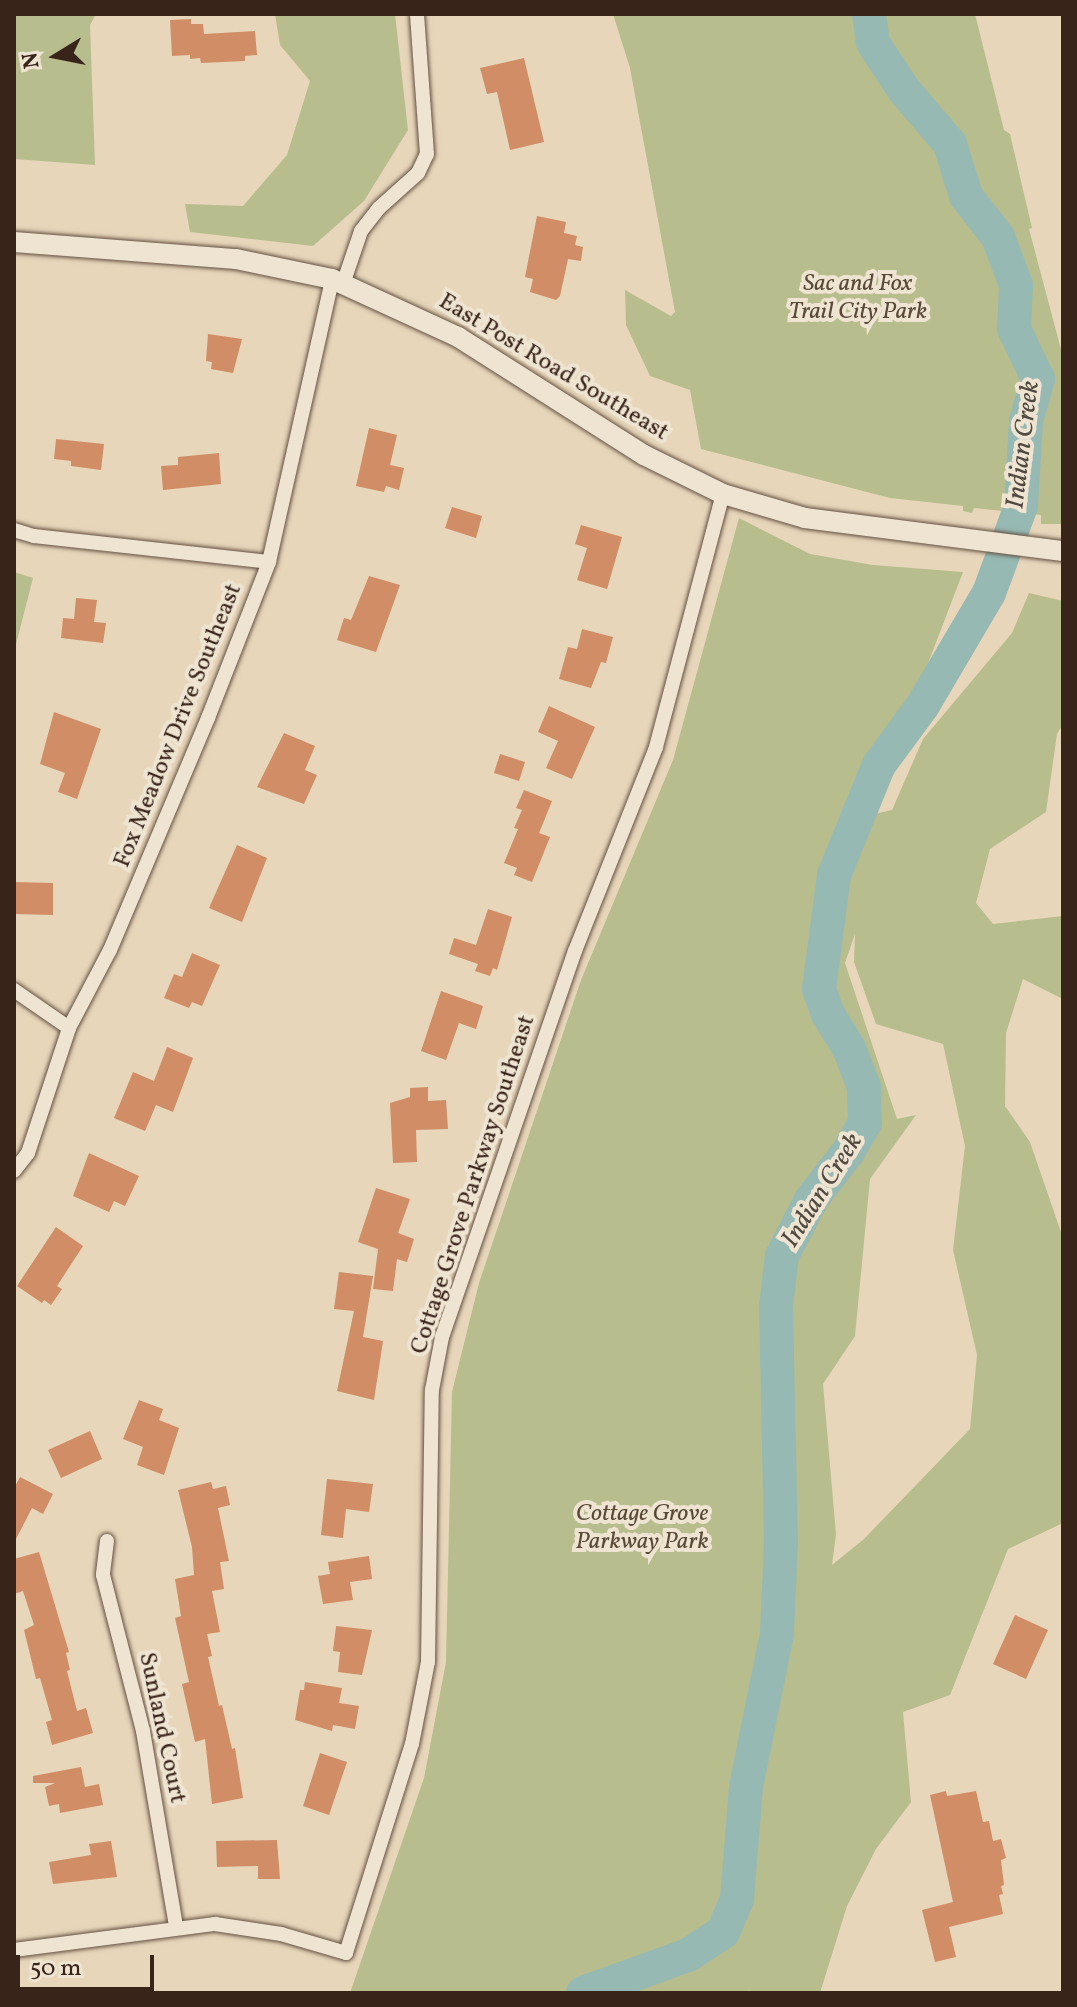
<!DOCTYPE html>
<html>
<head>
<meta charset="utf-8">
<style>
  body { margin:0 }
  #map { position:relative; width:1077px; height:2007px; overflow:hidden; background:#e7d6ba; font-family:Vollkorn,serif }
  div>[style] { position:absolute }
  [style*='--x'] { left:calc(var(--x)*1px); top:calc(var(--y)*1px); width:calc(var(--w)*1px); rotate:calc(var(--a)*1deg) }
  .green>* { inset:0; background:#b8bd8e }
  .river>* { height:34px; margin:-17px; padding:0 17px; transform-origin:17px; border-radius:17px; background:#97b9b3 }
  .building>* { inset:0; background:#d18d65 }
  .roads { filter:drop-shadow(0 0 2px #645042) drop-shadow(0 0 2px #645042) }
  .street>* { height:14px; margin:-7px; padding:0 7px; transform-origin:7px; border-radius:7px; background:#efe4d2 }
  .secondary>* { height:20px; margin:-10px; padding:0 10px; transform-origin:10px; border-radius:10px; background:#efe4d2 }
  span { translate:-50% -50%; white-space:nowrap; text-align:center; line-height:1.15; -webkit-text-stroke:8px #efe4d2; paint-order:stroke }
  .park-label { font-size:24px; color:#594a37; font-style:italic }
  .street-label { font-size:24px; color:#39241a }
  .water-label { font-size:26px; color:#504940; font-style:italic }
  .frame { position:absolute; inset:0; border:16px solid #39241a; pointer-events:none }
  .north { position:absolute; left:16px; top:16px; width:80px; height:80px; -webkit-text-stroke:6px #efe4d2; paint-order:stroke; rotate:260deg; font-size:22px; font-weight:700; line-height:32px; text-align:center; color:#39241a }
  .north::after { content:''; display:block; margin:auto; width:28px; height:36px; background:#39241a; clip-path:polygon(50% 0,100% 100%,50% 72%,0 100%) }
  .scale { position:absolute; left:16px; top:1955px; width:138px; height:36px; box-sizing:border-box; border:4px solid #39241a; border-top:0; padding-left:10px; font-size:24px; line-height:28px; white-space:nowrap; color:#39241a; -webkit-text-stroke:6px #efe4d2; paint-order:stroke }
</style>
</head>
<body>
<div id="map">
  <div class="green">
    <i style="clip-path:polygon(14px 14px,96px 14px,90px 25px,95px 165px,14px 159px)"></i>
    <i style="clip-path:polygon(275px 14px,395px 14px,408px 130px,364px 201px,313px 246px,190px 232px,185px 204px,243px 206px,287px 155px,310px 81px,280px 45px)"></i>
    <i style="clip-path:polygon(613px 14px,975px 14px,1004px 130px,1010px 134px,1032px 228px,1029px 229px,1063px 357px,1063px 524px,1041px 524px,1041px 515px,974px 508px,972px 513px,963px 511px,963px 506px,890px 498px,701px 449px,690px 390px,650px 376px,626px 325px,625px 290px,671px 316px,675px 312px,630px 68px)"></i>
    <i style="clip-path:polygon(evenodd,739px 518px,810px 554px,873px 565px,963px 572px,870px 815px,892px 810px,923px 739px,1012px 633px,1029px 593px,1063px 601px,1063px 724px,1057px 734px,1046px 812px,990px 849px,976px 903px,993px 924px,1063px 916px,1063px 999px,1023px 979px,1006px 1033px,1005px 1106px,1030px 1142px,1063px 1238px,1063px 1523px,1008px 1549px,950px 1695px,903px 1712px,911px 1802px,876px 1849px,847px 1906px,820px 1993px,751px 1993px,749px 1990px,747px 1993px,350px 1993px,424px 1778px,446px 1662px,452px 1392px,479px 1283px,581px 980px,673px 760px,739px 518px,855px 934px,854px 962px,876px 1024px,943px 1044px,965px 1146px,953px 1250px,977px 1355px,970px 1429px,864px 1539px,832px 1565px,836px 1534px,823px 1384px,855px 1336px,870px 1179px,916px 1115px,897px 1119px,845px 963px,855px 934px)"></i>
    <i style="clip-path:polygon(14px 572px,33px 578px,14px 652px)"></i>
  </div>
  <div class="river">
    <i style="--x:583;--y:1993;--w:112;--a:-19.9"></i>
    <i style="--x:688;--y:1955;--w:42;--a:-33.3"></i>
    <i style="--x:723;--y:1932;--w:36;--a:-67"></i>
    <i style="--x:737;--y:1899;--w:112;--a:-85.4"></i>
    <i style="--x:746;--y:1787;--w:157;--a:-78.6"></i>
    <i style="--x:777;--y:1633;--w:90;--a:-87.5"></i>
    <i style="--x:781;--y:1543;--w:237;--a:-91.2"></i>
    <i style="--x:776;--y:1306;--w:50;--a:-83.2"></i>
    <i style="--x:782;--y:1256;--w:63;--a:-62.6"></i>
    <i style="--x:811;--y:1200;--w:61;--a:-52.4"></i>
    <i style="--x:848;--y:1152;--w:34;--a:-60"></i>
    <i style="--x:865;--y:1122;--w:35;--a:-92"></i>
    <i style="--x:864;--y:1087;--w:40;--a:-111"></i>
    <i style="--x:850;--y:1050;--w:42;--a:-121.4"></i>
    <i style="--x:828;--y:1014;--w:27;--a:-110"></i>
    <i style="--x:819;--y:989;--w:115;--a:-82.5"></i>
    <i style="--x:834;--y:875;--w:119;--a:-67.8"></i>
    <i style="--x:879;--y:765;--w:74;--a:-53.7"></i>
    <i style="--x:923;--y:705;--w:130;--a:-59.5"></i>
    <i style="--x:989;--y:593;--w:93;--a:-69.8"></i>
    <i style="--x:1021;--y:506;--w:85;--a:-86.6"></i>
    <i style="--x:1026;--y:421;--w:44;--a:-74.1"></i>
    <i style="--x:1038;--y:379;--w:55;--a:-115.6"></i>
    <i style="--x:1014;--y:329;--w:44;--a:-87.4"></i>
    <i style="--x:1016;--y:285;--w:51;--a:-110.6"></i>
    <i style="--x:998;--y:237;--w:52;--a:-128"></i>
    <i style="--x:966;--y:196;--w:54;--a:-107.1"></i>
    <i style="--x:950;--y:144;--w:71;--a:-130.4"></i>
    <i style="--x:904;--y:90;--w:56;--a:-123.4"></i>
    <i style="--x:873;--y:43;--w:29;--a:-98"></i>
  </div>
  <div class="building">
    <i style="clip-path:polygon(191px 19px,191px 24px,203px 24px,204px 34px,255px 31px,257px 55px,245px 56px,245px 61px,201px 63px,200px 58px,190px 59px,190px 55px,172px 56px,170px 20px)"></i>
    <i style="clip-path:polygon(524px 58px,544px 142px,510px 150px,497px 92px,487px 94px,480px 68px)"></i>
    <i style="clip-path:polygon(537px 216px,566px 222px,564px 233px,577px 236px,575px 245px,583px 247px,581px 261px,568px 259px,560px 296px,556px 300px,530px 292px,533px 279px,525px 277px)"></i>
    <i style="clip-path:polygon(208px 334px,242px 339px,233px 373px,211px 369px,212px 362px,206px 361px)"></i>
    <i style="clip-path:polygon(369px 428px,397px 435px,390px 465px,404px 468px,399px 490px,386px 486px,384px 492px,356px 486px)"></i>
    <i style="clip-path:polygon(56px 439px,104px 444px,101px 470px,71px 466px,71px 461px,54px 459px)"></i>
    <i style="clip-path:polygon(219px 453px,221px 484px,163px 490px,161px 466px,178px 465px,178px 457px)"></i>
    <i style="clip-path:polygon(452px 507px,482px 516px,476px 538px,445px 528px)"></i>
    <i style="clip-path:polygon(581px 525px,622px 537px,607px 589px,577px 580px,587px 548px,575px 544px)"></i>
    <i style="clip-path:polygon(369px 576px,400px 585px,376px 652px,337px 640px,344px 618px,351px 620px)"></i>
    <i style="clip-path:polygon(76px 598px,97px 600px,94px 622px,106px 623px,103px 643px,61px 638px,63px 618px,74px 619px)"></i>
    <i style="clip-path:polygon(582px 629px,613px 637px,606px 663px,601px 662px,591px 688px,559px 679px,568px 647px,577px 649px)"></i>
    <i style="clip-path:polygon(549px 706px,595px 727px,572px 779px,546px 768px,558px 741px,538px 732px)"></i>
    <i style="clip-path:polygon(54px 712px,101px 729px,77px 799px,58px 792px,65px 773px,40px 764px)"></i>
    <i style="clip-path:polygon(284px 733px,315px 746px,305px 770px,317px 775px,304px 804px,257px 787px)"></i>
    <i style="clip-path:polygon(500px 754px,525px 762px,519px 781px,494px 773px)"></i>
    <i style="clip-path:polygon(524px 790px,552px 801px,539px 833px,550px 837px,532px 882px,514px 875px,517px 868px,504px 863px,518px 829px,514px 828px,522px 810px,516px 808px)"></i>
    <i style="clip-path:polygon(237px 845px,267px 858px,242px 922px,209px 908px)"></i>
    <i style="clip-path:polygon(14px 882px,53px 883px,53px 915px,14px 914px)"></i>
    <i style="clip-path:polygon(488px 909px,512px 917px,497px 970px,493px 968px,490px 976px,475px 971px,478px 964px,449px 954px,454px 938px,476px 945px)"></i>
    <i style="clip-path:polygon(192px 953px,220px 965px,202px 1006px,192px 1002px,189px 1008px,164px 998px,174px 974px,182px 977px)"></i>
    <i style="clip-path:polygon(441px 991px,483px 1006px,476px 1029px,459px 1023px,446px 1060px,421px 1051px)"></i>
    <i style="clip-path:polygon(167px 1047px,193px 1058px,173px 1112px,156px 1105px,145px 1131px,114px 1118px,133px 1072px,154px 1081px)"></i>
    <i style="clip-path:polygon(428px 1087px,428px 1101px,446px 1100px,448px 1129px,416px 1130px,417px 1162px,393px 1163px,390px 1103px,410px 1097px,410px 1088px)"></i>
    <i style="clip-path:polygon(89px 1153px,139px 1176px,125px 1206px,114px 1201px,109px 1212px,73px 1196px)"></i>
    <i style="clip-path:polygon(376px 1188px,410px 1199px,398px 1233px,414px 1239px,407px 1262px,397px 1259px,393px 1291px,373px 1289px,378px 1249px,358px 1242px)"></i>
    <i style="clip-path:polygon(56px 1227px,83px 1246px,57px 1286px,62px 1289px,51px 1305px,44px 1300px,42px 1303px,17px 1286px)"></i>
    <i style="clip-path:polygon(339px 1272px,373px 1276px,363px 1337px,383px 1341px,374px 1400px,337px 1391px,354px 1311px,334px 1309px)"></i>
    <i style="clip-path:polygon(139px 1400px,163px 1409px,159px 1420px,179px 1428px,164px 1475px,137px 1465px,143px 1447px,123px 1439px)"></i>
    <i style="clip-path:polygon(90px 1431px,102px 1459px,61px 1478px,48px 1450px)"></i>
    <i style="clip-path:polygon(20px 1477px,53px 1494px,43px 1514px,32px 1508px,14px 1543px,14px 1488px)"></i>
    <i style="clip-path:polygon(327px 1479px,373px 1484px,369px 1512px,346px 1509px,343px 1538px,321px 1535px)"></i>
    <i style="clip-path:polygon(211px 1482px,213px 1489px,226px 1486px,230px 1505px,218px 1508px,229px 1561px,220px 1562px,224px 1589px,212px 1591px,220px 1632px,207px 1634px,212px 1656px,208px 1657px,219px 1706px,222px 1705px,232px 1749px,235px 1748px,243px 1798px,212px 1804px,205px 1739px,195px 1742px,182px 1684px,189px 1682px,175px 1618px,181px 1616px,175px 1579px,194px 1575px,192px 1547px,178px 1490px)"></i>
    <i style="clip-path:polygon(39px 1552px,69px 1652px,66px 1653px,70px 1670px,67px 1671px,77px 1711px,86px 1708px,93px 1733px,52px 1745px,46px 1722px,52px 1720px,40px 1678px,36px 1679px,24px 1630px,34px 1625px,23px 1591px,14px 1594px,14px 1559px)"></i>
    <i style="clip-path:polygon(369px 1556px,372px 1579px,350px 1582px,353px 1600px,323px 1604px,318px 1576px,330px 1574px,328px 1562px)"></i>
    <i style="clip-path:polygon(1015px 1615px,1048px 1630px,1026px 1679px,993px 1664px)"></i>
    <i style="clip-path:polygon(336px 1626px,372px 1630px,362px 1675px,338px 1672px,340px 1652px,333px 1651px)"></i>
    <i style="clip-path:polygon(305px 1682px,342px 1688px,339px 1703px,359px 1706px,355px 1729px,333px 1725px,332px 1731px,295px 1720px,300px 1690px,304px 1690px)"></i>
    <i style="clip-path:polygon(320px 1753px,347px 1762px,329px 1815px,303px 1806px)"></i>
    <i style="clip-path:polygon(81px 1767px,85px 1787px,99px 1784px,103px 1805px,60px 1813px,59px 1804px,49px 1806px,45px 1787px,55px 1783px,33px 1783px,33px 1776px)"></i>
    <i style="clip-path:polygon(946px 1791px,947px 1796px,976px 1791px,983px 1822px,989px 1821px,993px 1841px,1001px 1839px,1006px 1858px,1001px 1860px,1004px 1885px,1001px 1886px,1003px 1894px,999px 1895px,1003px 1914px,949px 1927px,956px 1957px,935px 1962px,922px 1910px,953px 1902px,930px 1795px)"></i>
    <i style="clip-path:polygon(277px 1840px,280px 1879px,258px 1879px,258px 1866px,217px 1867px,216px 1841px)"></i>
    <i style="clip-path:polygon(111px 1841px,117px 1877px,53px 1884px,49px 1862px,91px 1855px,89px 1844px)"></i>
  </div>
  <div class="roads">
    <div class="street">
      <i style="--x:343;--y:284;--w:56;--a:-71.2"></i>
      <i style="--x:361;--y:231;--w:29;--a:-52"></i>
      <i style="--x:379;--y:208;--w:52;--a:-41.9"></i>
      <i style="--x:418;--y:173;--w:21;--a:-65"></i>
      <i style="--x:427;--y:154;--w:140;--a:-94.1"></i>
      <i style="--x:14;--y:530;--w:21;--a:17"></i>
      <i style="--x:34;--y:536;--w:236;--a:6.3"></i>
      <i style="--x:14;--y:990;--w:67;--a:34.6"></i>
      <i style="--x:14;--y:1171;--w:23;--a:-52"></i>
      <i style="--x:28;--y:1153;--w:132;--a:-71.8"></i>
      <i style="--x:69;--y:1028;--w:88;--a:-62.3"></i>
      <i style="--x:110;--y:950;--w:252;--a:-67.1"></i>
      <i style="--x:208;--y:718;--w:168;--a:-68.6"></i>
      <i style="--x:269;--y:562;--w:290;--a:-77.4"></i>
      <i style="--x:107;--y:1541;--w:34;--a:97"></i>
      <i style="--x:103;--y:1575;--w:161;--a:75.6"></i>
      <i style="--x:143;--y:1731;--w:198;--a:80.4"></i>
      <i style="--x:14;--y:1950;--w:203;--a:-7.4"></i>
      <i style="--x:215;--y:1924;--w:67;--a:8.6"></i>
      <i style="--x:281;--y:1934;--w:68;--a:16.3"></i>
      <i style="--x:346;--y:1953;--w:219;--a:-72.5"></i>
      <i style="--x:412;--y:1744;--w:84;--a:-79"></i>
      <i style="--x:428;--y:1662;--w:272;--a:-89.2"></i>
      <i style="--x:432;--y:1390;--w:54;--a:-79.3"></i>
      <i style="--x:442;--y:1337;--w:408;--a:-71"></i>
      <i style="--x:575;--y:951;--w:219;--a:-68.3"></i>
      <i style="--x:656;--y:747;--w:262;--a:-75.2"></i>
    </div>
    <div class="secondary">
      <i style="--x:14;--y:242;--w:223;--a:4.4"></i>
      <i style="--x:236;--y:259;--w:98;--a:11.8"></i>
      <i style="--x:332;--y:279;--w:139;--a:24.7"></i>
      <i style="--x:458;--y:337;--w:220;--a:32.4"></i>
      <i style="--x:644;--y:455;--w:88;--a:26.3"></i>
      <i style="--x:723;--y:494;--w:85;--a:16.3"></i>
      <i style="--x:805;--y:518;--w:260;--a:7.3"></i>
    </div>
  </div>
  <div class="park-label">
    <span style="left:858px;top:299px">Sac and Fox<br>Trail City Park</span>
    <span style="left:642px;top:1529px">Cottage Grove<br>Parkway Park</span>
  </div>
  <div class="street-label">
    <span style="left:553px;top:368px;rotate:31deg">East Post Road Southeast</span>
    <span style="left:179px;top:726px;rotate:-68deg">Fox Meadow Drive Southeast</span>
    <span style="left:474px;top:1185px;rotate:-72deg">Cottage Grove Parkway Southeast</span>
    <span style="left:161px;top:1728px;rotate:78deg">Sunland Court</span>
  </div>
  <div class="water-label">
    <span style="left:1024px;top:445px;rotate:-83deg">Indian Creek</span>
    <span style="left:823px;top:1191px;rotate:-58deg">Indian Creek</span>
  </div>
  <div class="frame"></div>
  <div class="north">N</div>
  <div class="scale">50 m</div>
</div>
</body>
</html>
